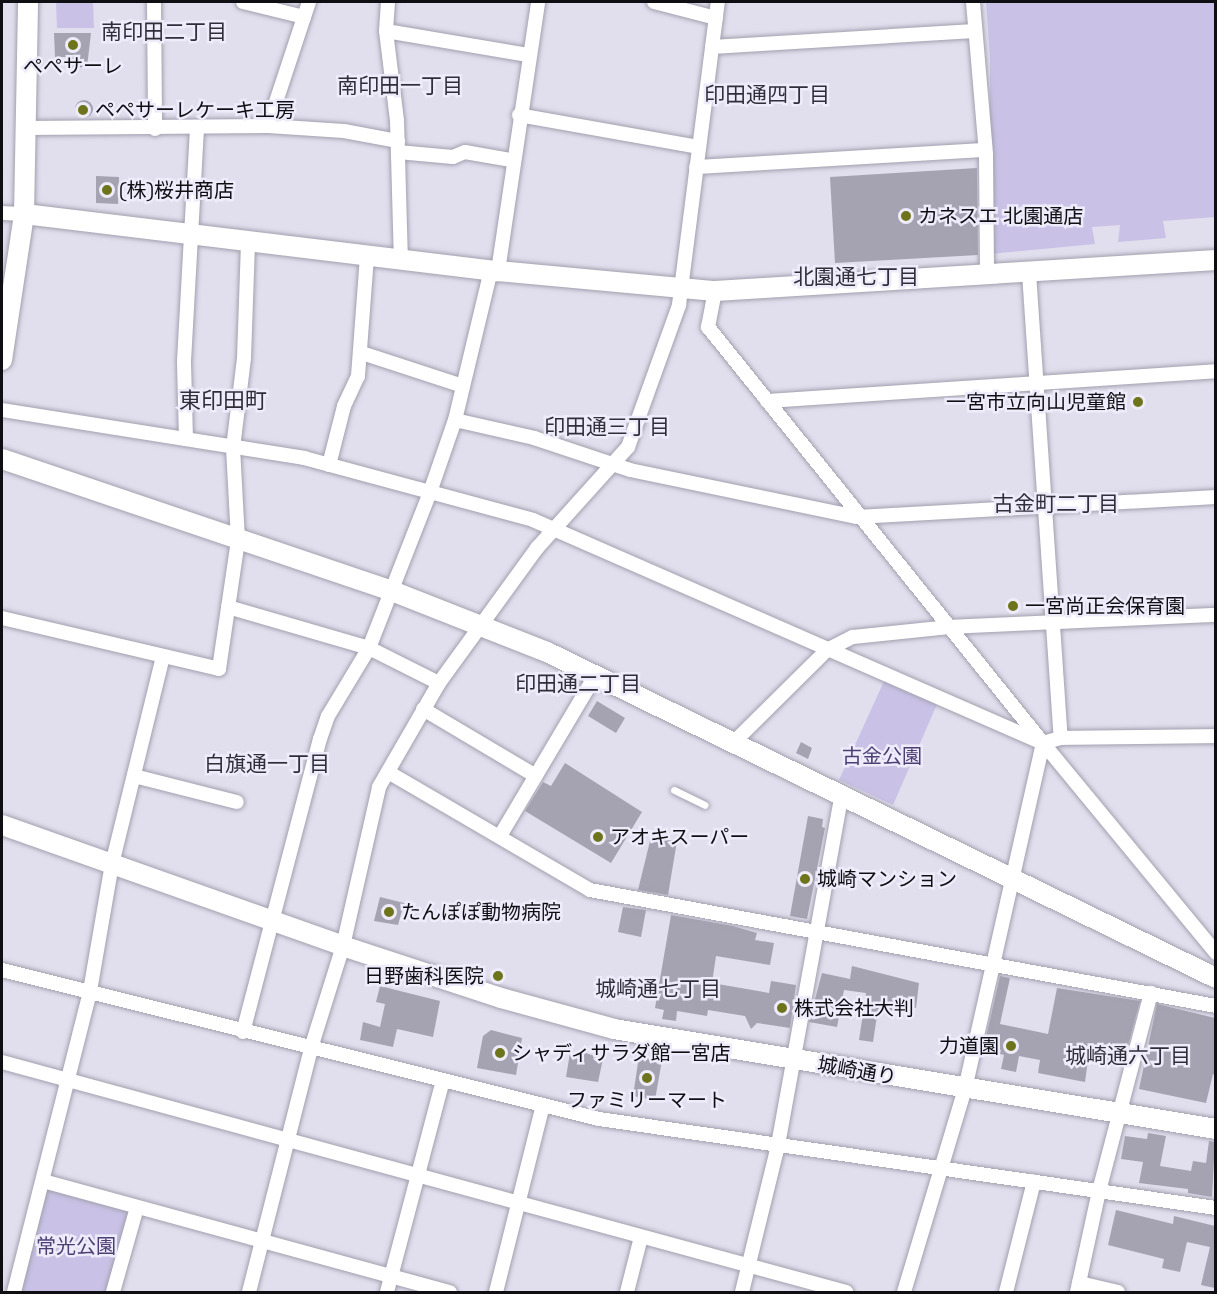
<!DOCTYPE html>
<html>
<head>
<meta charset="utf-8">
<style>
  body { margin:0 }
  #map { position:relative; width:1217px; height:1294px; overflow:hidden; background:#e1deed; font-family:"Space Grotesk","Noto Sans JP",sans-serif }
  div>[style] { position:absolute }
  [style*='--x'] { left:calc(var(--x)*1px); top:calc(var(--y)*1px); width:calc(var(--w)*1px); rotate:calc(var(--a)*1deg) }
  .green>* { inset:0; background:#c9c2e6 }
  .building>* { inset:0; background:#a5a3b1 }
  .round { border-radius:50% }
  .roads { filter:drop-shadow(0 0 2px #a2a0ae) drop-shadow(0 0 2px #a2a0ae) }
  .lane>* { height:7px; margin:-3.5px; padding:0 3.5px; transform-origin:3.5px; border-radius:3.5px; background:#fff }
  .street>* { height:14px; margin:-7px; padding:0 7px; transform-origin:7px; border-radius:7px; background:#fff }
  .secondary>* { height:20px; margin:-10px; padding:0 10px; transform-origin:10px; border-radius:10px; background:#fff }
  .dots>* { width:16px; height:16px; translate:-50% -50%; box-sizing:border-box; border:3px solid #eeebfa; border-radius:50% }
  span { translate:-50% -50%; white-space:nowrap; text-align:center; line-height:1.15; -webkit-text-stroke:5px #eeebfa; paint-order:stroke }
  .poi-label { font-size:20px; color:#0f0e13 }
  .left { translate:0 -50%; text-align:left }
  .right { translate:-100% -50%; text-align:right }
  .park-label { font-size:20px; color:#4c3f74 }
  .street-label { font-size:20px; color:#0f0e13 }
  .neighbourhood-label { font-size:21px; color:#312e3a }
  .quarter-label { font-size:22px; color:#312e3a }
  .frame { position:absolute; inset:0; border:3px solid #0f0e13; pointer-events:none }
</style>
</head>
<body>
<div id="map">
  <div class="green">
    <i style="clip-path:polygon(56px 2px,93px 2px,94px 28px,57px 28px)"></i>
    <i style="clip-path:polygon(986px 2px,1215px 2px,1215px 217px,1163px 221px,1166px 238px,1118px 242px,1120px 225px,1092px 227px,1095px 244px,990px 254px,990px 60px)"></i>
    <i style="clip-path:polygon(885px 679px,938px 702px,893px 805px,839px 780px)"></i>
    <i style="clip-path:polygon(46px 1188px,129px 1211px,107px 1292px,21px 1292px)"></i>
  </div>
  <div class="building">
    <i style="clip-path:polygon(54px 33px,91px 33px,87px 67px,66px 68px,66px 57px,55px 57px)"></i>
    <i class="round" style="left:75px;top:100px;width:18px;height:18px"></i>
    <i style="clip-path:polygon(977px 168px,978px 255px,835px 263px,830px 177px)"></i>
    <i style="clip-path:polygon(96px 176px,119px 177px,118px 204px,96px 203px)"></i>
    <i style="clip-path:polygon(597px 701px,625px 718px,616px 733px,588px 716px)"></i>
    <i style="clip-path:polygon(801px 742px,812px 748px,808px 759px,796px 753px)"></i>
    <i style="clip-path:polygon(565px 763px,642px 812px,611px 863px,525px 811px,543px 782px,551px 786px)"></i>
    <i style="clip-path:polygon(808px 816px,823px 819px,822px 827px,825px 828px,807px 919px,790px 916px)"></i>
    <i style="clip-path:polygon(651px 837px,677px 841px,668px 895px,638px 890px)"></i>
    <i style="clip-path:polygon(380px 897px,404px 903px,398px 925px,374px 921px)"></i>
    <i style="clip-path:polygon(623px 907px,646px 910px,641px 937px,618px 932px)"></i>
    <i style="clip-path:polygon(671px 915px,733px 926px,757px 933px,755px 940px,774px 943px,770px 965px,716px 956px,712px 983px,769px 993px,771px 981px,796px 985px,790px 1028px,757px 1023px,751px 1029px,745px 1016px,708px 1010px,707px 1016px,677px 1011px,676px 1021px,662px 1019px,664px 1010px,655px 1008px)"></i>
    <i style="clip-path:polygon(852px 966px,919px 983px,916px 1008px,895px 1005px,894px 1011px,878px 1009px,873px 1042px,859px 1040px,866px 993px,844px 990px,837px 1027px,809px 1022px,822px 973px,850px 979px)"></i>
    <i style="clip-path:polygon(1000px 976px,1010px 978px,1000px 1024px,1048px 1034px,1057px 988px,1140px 1001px,1122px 1068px,1088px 1060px,1085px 1082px,1038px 1073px,1040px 1060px,1019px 1056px,1016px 1072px,1001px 1069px,1004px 1055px,1000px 1054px,1001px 1050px,984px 1046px)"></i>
    <i style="clip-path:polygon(380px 986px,440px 1001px,433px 1037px,397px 1029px,393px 1047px,360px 1040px,363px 1022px,380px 1027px,385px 1004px,376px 1002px)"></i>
    <i style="clip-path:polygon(1157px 1004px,1215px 1018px,1215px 1075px,1213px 1074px,1206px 1103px,1139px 1089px)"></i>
    <i style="clip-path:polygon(491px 1030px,522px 1038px,516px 1075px,477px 1068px,483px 1036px)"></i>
    <i style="clip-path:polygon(580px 1051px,603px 1059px,598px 1082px,566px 1077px,570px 1053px,579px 1055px)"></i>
    <i style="clip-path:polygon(639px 1056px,662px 1060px,655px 1100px,633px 1096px)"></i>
    <i style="clip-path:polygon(1148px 1133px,1166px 1136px,1160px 1166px,1191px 1171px,1193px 1161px,1206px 1163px,1209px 1141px,1215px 1142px,1212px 1197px,1188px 1193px,1188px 1189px,1139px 1183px,1143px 1162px,1121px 1159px,1125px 1136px,1147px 1139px)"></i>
    <i style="clip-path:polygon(1116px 1210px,1173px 1224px,1174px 1216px,1215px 1226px,1215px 1288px,1201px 1285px,1210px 1247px,1187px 1242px,1180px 1272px,1162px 1268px,1164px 1259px,1108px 1245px)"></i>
  </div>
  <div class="roads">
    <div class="lane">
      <i style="--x:674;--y:790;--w:34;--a:26"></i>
    </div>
    <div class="street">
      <i style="--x:154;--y:2;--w:127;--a:89.5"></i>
      <i style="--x:243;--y:2;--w:63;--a:13.8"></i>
      <i style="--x:388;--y:2;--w:29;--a:94"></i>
      <i style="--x:386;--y:31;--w:90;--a:83"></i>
      <i style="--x:397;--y:120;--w:139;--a:88.4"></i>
      <i style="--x:654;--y:2;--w:64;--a:14.5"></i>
      <i style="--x:973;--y:2;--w:154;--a:85.1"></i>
      <i style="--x:986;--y:155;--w:121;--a:89.5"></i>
      <i style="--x:386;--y:31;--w:144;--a:9.6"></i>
      <i style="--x:712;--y:47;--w:263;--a:-3.5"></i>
      <i style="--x:519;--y:115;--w:182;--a:10.1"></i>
      <i style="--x:268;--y:126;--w:131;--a:-71.7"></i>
      <i style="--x:26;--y:128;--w:242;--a:-0.5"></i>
      <i style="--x:268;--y:126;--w:76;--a:3.8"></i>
      <i style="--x:344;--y:131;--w:55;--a:10.5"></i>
      <i style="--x:398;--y:152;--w:55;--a:5.2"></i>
      <i style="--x:453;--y:157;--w:13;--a:-23"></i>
      <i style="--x:465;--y:152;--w:47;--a:9.9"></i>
      <i style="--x:696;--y:167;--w:289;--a:-3.4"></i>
      <i style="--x:2;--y:213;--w:22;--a:3"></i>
      <i style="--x:498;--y:271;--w:272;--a:-81.5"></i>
      <i style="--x:1029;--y:273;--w:466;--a:86.1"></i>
      <i style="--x:715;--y:291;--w:37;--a:101"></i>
      <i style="--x:708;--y:327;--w:533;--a:51.17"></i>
      <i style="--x:362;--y:353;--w:106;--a:18.1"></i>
      <i style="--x:767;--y:401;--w:450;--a:-3.8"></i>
      <i style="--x:2;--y:410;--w:306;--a:9"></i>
      <i style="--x:304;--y:458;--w:237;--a:15.1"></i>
      <i style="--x:533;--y:520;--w:557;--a:23.62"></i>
      <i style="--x:1043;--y:743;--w:19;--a:-16"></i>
      <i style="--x:1061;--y:738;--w:155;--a:-0.7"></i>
      <i style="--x:455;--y:420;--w:81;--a:12.8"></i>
      <i style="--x:534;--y:438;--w:101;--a:18.4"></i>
      <i style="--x:630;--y:470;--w:232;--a:11.7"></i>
      <i style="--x:857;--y:517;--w:360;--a:-3.2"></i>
      <i style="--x:186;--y:439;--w:78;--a:-91.5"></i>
      <i style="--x:184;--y:361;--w:234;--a:-86.8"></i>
      <i style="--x:329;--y:465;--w:61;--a:-75.7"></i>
      <i style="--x:344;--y:406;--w:33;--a:-65"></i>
      <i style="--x:358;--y:376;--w:121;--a:-85.7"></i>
      <i style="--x:228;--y:607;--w:147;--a:16.2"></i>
      <i style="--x:369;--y:648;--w:78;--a:26.6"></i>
      <i style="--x:2;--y:618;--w:223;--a:13.2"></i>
      <i style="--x:219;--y:669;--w:130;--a:-81.6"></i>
      <i style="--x:238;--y:540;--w:92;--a:-93.1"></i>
      <i style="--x:233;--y:448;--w:91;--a:-83"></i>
      <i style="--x:244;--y:358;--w:115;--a:-88"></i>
      <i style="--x:423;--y:709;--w:131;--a:30.7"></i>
      <i style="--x:734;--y:742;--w:131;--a:-44.7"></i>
      <i style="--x:827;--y:650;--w:29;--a:-27"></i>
      <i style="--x:853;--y:637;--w:97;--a:-5.9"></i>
      <i style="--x:949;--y:627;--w:267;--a:-2.6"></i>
      <i style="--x:388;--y:772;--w:234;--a:30.3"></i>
      <i style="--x:590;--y:890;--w:637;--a:10.5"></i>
      <i style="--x:134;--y:776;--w:106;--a:14.2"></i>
      <i style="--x:500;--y:836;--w:186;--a:-59.3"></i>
      <i style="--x:2;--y:970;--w:615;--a:14.01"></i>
      <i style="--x:599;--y:1119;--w:623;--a:8.21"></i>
      <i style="--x:243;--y:1032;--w:303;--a:-75.3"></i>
      <i style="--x:320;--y:739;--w:24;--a:-71"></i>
      <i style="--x:328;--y:716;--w:79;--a:-58.9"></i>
      <i style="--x:369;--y:648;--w:164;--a:-68.6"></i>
      <i style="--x:429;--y:495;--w:79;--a:-70.9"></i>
      <i style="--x:455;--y:420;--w:154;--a:-76.5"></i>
      <i style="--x:2;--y:1062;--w:875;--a:15.24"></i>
      <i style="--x:43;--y:1181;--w:422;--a:15.3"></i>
      <i style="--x:1079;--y:1283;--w:40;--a:13"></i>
      <i style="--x:14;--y:1292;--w:310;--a:-75.8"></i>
      <i style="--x:90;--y:991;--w:129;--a:-80.2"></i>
      <i style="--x:112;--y:864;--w:214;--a:-76.2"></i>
      <i style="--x:113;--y:1292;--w:88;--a:-74.2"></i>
      <i style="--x:249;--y:1292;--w:252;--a:-75.7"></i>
      <i style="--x:311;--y:1048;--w:107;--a:-72.6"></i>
      <i style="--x:343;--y:946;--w:163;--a:-77.2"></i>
      <i style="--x:379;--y:787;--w:120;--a:-60"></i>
      <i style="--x:439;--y:683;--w:167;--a:-54"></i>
      <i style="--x:537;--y:548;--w:136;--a:-48"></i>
      <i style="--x:628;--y:447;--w:151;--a:-70.2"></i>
      <i style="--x:679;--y:305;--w:305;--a:-82.7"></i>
      <i style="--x:387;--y:1292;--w:219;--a:-75.2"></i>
      <i style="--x:496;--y:1292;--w:193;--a:-75.9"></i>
      <i style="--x:627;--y:1292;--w:57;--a:-75.7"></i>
      <i style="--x:742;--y:1292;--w:151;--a:-76.2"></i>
      <i style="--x:778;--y:1145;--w:354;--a:-79.7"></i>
      <i style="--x:904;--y:1292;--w:212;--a:-73.3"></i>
      <i style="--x:965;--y:1089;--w:355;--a:-77.3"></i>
      <i style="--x:1043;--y:743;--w:272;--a:50.5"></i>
      <i style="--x:1006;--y:1292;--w:114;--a:-75.8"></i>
      <i style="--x:1077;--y:1292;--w:103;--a:-77.7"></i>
      <i style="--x:1099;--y:1191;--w:205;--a:-75.3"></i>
    </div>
    <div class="secondary">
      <i style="--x:24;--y:214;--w:477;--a:6.9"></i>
      <i style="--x:498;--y:271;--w:218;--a:5.3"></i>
      <i style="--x:715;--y:291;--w:502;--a:-3.54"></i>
      <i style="--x:2;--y:360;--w:148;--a:-81.4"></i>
      <i style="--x:24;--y:214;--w:212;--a:-88.9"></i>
      <i style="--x:2;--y:459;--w:412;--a:18.7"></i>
      <i style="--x:392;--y:591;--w:167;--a:21.5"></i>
      <i style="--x:547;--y:652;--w:744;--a:25.98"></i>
      <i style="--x:2;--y:825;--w:362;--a:19.5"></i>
      <i style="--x:343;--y:946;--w:166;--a:18.2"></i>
      <i style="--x:501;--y:998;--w:117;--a:15.3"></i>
      <i style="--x:614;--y:1029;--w:610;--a:9.43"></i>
    </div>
  </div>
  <div class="dots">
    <i style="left:73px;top:45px;background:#6e741c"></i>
    <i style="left:83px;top:110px;background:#6e741c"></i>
    <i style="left:107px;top:190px;background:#6e741c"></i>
    <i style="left:906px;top:216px;background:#6e741c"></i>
    <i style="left:1138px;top:402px;background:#6e741c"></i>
    <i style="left:1013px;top:606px;background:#6e741c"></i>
    <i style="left:598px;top:837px;background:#6e741c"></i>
    <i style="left:805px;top:879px;background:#6e741c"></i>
    <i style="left:389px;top:912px;background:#6e741c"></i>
    <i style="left:498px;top:976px;background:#6e741c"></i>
    <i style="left:782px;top:1008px;background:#6e741c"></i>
    <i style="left:1011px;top:1046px;background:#6e741c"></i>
    <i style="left:500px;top:1053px;background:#6e741c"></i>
    <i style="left:647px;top:1078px;background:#6e741c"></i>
  </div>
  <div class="poi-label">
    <span style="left:73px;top:66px">ぺぺサーレ</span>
    <span class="left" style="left:95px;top:110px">ペペサーレケーキ工房</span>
    <span class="left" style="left:119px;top:190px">(株)桜井商店</span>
    <span class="left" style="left:918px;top:216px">カネスエ 北園通店</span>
    <span class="right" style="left:1126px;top:402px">一宮市立向山児童館</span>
    <span class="left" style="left:1025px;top:606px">一宮尚正会保育園</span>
    <span class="left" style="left:610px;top:837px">アオキスーパー</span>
    <span class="left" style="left:817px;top:879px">城崎マンション</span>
    <span class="left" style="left:401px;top:912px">たんぽぽ動物病院</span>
    <span class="right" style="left:484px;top:976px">日野歯科医院</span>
    <span class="left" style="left:794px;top:1008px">株式会社大判</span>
    <span class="right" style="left:999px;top:1046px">力道園</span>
    <span class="left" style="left:512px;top:1053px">シャディサラダ館一宮店</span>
    <span style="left:647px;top:1100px">ファミリーマート</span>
  </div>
  <div class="park-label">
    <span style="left:882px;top:756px">古金公園</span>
    <span style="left:76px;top:1246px">常光公園</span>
  </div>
  <div class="street-label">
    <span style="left:857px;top:1071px;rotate:10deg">城崎通り</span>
  </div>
  <div class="neighbourhood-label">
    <span style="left:164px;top:32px">南印田二丁目</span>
    <span style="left:400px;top:86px">南印田一丁目</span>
    <span style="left:767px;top:95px">印田通四丁目</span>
    <span style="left:856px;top:277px">北園通七丁目</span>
    <span style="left:607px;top:427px">印田通三丁目</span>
    <span style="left:1056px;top:504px">古金町二丁目</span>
    <span style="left:578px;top:684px">印田通二丁目</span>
    <span style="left:267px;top:764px">白旗通一丁目</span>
    <span style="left:658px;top:989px">城崎通七丁目</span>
    <span style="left:1128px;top:1056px">城崎通六丁目</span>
  </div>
  <div class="quarter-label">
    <span style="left:223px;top:401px">東印田町</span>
  </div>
  <div class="frame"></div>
</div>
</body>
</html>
